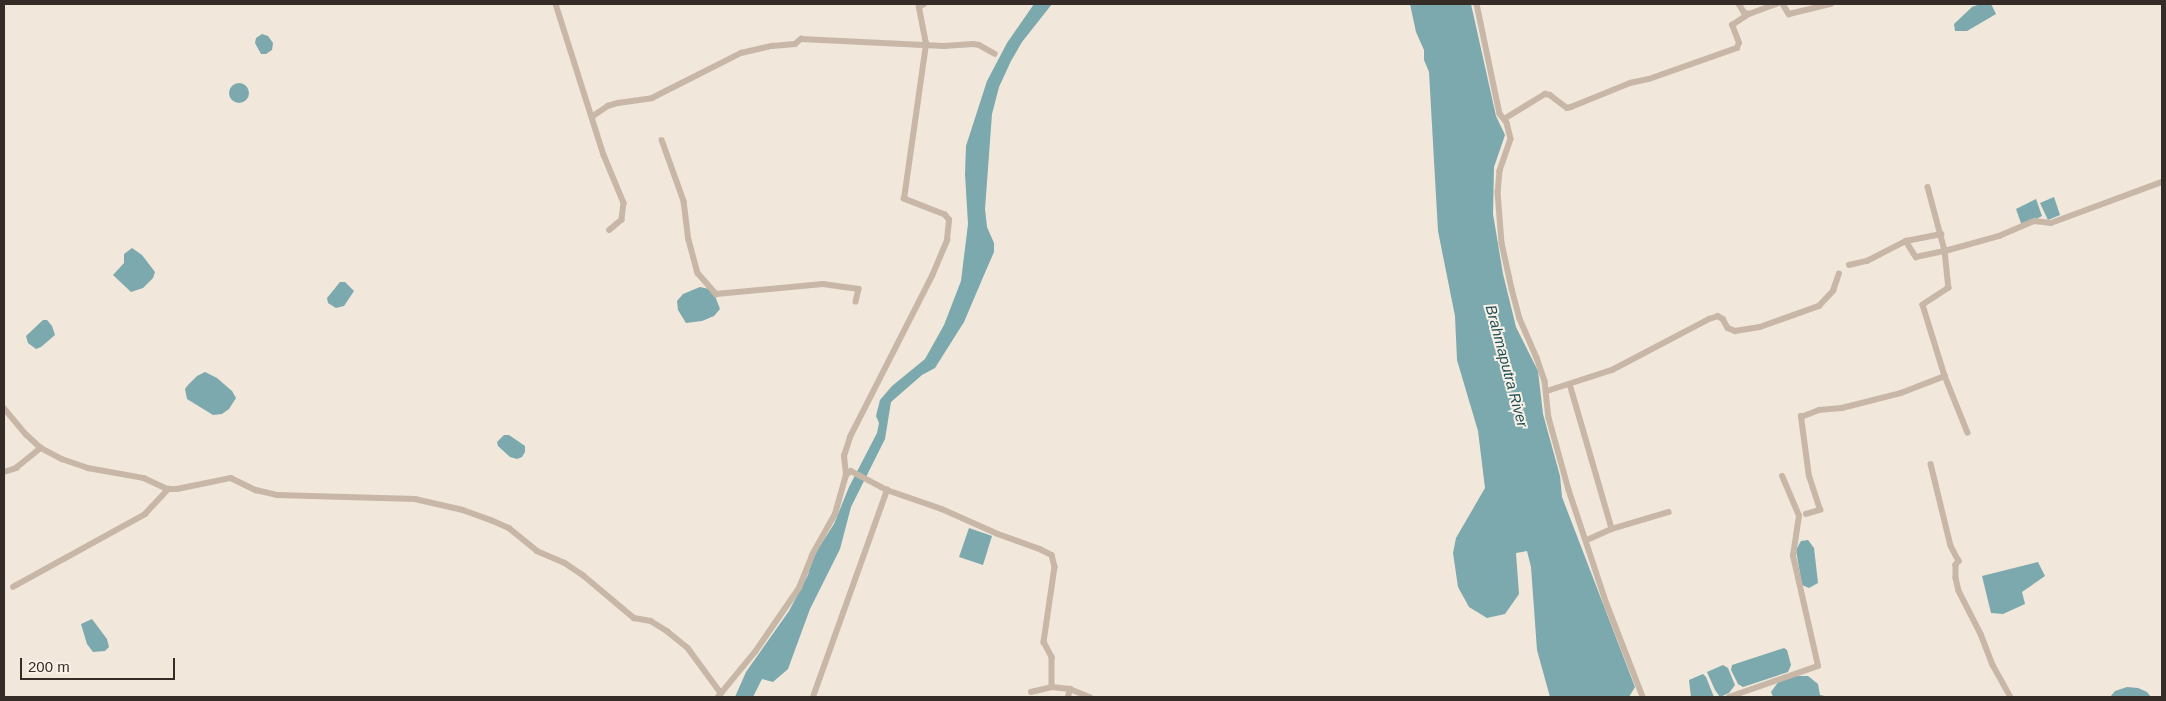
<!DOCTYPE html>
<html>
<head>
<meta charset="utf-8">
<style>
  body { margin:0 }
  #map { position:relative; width:2166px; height:701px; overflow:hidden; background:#f1e7db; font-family:Helvetica,sans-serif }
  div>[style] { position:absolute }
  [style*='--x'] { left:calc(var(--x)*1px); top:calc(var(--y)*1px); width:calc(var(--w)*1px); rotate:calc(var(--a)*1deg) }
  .water>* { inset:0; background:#7ba9ad }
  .round { border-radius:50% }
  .minor>* { height:5.5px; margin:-2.75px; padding:0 2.75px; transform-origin:2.75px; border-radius:2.75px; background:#c8b7a7 }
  span { translate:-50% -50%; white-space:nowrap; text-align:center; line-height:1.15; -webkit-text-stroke:4px #f9f1e7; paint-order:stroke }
  .water-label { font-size:15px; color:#1e4f55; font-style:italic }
  .frame { position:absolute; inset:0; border:5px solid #352c27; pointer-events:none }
  .scale { position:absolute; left:20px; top:658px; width:155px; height:22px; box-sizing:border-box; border:2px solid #352c27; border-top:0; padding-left:6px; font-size:15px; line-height:18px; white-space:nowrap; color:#352c27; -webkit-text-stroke:4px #f9f1e7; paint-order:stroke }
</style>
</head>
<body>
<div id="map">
  <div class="water">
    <i style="clip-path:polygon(1034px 4px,1052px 4px,1022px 42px,1011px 61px,999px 87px,992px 114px,985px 209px,987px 227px,994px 243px,994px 252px,984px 275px,964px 322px,935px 368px,922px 375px,891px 402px,885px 439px,851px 507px,840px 549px,810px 609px,788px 669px,773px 682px,762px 679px,753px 697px,735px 697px,746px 672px,789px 611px,808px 575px,813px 557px,834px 524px,849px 487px,877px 433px,879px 423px,876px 416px,880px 400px,892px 386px,925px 359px,944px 325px,961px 281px,968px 224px,965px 174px,966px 146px,987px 81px,1007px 43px)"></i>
    <i style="clip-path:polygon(1410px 4px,1471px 4px,1496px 116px,1505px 135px,1494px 167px,1493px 214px,1503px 274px,1516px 327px,1538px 371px,1543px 414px,1560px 476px,1562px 497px,1635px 687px,1629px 697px,1550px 697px,1537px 650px,1531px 567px,1527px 551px,1516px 553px,1519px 594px,1505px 614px,1487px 618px,1469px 607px,1458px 587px,1453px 553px,1456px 538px,1485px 488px,1478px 431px,1457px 360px,1455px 316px,1438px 231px,1429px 72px,1424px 60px,1424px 50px,1416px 32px)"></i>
    <i style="clip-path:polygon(1980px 4px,1991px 4px,1996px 14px,1967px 31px,1955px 31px,1954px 24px,1972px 7px)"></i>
    <i style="clip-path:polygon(262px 34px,268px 36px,273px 43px,272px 50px,266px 54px,261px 54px,255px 43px,256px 38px)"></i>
    <i class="round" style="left:229px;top:83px;width:20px;height:20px"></i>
    <i style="clip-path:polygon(2054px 197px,2060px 215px,2048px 220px,2040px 203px)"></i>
    <i style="clip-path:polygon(2036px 199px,2042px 216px,2022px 226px,2016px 209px)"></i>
    <i style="clip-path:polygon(132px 248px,142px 255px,155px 272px,153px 278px,143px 288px,131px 292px,113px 275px,124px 263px,124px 254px)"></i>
    <i style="clip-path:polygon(340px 282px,345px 282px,354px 291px,344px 306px,336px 308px,328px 303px,327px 298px)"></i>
    <i style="clip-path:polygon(700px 287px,709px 289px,715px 296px,720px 309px,714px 316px,702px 321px,686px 323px,678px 310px,677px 301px,683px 294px)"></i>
    <i style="clip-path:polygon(43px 320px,47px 320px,52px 326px,55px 335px,41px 347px,36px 349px,28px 343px,26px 336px)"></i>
    <i style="clip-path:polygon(205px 372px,217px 378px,232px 391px,236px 398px,229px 409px,222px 414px,213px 415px,187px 399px,185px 389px,188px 385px,197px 376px)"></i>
    <i style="clip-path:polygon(504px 435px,509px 435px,525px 446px,525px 452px,522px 457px,517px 459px,510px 457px,498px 446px,497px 442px)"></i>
    <i style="clip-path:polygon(969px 528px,992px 536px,983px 565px,959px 557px)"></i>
    <i style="clip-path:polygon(1808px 540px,1814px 548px,1818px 583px,1809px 588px,1802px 585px,1796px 550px,1801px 541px)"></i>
    <i style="clip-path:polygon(2038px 562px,2045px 576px,2022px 592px,2025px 604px,2003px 614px,1991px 613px,1982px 576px)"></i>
    <i style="clip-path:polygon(92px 619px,107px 639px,109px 647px,105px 651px,93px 652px,87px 644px,81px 624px)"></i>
    <i style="clip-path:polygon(1784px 648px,1787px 650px,1791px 665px,1788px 672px,1743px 687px,1738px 684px,1731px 670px,1732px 665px)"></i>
    <i style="clip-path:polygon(1723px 665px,1728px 668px,1735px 685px,1729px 693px,1720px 697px,1715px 690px,1707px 672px)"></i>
    <i style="clip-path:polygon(1703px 674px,1706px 677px,1714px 697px,1691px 697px,1689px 680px)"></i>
    <i style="clip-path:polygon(1796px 676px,1808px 676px,1818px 684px,1820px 695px,1829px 697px,1773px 697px,1771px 692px,1779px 681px)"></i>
    <i style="clip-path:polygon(2127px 687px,2138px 688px,2147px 692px,2151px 697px,2110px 697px,2115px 691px)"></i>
  </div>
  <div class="minor">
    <i style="--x:556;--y:4;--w:158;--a:72.4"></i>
    <i style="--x:604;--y:155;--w:52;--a:67.4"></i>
    <i style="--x:624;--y:203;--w:17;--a:97"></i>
    <i style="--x:622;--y:220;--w:16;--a:140"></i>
    <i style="--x:1477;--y:4;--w:112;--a:78.2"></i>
    <i style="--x:1500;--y:114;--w:11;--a:52"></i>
    <i style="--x:1507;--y:123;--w:16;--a:76"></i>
    <i style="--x:1511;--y:139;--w:34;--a:109"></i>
    <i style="--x:1500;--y:171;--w:21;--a:95"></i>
    <i style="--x:1498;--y:192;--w:51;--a:85.5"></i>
    <i style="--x:1502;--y:243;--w:47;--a:77.7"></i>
    <i style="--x:1512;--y:289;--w:31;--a:75"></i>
    <i style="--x:1520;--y:319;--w:43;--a:66.4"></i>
    <i style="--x:1537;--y:358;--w:24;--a:71"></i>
    <i style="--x:1545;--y:381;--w:37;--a:84"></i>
    <i style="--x:1549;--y:418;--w:75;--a:74.5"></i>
    <i style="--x:1569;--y:490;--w:120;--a:71.6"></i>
    <i style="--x:1607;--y:604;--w:100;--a:68.8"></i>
    <i style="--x:1739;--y:4;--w:9;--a:58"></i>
    <i style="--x:1744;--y:12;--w:5;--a:22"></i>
    <i style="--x:1749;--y:14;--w:30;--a:-20"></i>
    <i style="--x:1783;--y:4;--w:12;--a:59"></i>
    <i style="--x:1789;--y:14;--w:43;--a:-13.4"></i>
    <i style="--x:593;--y:116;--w:18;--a:-34"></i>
    <i style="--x:608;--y:106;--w:10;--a:-17"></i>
    <i style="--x:618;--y:103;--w:34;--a:-8"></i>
    <i style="--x:652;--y:98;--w:100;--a:-26.8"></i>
    <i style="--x:741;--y:53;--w:32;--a:-13"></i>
    <i style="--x:772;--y:46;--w:23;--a:-5"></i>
    <i style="--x:795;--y:44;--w:8;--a:-40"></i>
    <i style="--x:801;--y:39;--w:143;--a:2.8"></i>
    <i style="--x:944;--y:46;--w:29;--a:-4"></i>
    <i style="--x:973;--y:44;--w:6;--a:9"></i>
    <i style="--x:979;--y:45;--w:18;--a:29"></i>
    <i style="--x:1504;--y:119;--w:48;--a:-31.4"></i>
    <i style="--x:1545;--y:94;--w:5;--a:11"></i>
    <i style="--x:1550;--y:95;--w:21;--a:37"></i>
    <i style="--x:1567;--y:108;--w:4;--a:-14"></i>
    <i style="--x:1571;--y:107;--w:64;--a:-22.1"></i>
    <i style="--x:1630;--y:83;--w:19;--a:-12"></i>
    <i style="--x:1649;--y:79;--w:93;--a:-19.4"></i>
    <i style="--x:1737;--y:48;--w:5;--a:-68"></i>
    <i style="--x:1739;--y:43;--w:19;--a:-111"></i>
    <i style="--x:1732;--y:25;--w:20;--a:-33"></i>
    <i style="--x:662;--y:140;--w:65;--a:70.2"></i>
    <i style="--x:684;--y:201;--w:39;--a:83"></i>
    <i style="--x:689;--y:240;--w:34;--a:75"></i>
    <i style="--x:698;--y:273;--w:28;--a:49"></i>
    <i style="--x:716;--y:294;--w:107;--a:-5.3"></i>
    <i style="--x:823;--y:284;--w:36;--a:8"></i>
    <i style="--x:859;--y:289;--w:13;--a:103"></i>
    <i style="--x:1928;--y:187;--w:66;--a:75.1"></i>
    <i style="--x:1945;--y:251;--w:37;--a:84"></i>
    <i style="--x:1949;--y:288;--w:31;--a:147"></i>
    <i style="--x:1923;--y:305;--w:74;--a:72.8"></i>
    <i style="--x:1945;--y:376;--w:61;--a:68"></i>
    <i style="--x:1906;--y:241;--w:36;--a:-11"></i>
    <i style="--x:1849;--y:265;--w:18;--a:-13"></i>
    <i style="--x:1867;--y:261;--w:44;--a:-27.1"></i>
    <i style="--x:1906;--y:241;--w:19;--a:58"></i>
    <i style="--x:1916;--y:257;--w:30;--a:-12"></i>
    <i style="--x:1945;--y:251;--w:56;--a:-15.5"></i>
    <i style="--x:1999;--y:236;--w:39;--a:-23"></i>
    <i style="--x:2035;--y:221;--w:16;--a:7"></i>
    <i style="--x:2051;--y:223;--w:118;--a:-20.3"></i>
    <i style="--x:1570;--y:384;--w:151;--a:73.8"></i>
    <i style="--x:1547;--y:391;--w:68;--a:-17.9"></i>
    <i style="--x:1612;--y:370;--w:110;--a:-27.7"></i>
    <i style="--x:1709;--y:319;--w:9;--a:-18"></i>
    <i style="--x:1718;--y:316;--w:6;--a:31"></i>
    <i style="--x:1723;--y:319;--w:10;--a:61"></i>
    <i style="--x:1728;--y:328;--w:8;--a:23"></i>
    <i style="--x:1735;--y:331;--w:25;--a:-9"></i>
    <i style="--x:1760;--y:327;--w:63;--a:-19.6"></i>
    <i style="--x:1819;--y:306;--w:21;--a:-47"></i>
    <i style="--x:1833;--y:291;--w:18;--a:-71"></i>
    <i style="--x:4;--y:408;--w:35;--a:50"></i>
    <i style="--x:27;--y:435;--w:19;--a:43"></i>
    <i style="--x:41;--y:448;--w:24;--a:28"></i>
    <i style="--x:62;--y:459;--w:28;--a:19"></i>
    <i style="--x:88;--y:468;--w:57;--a:10.1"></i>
    <i style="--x:144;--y:478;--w:26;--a:25"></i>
    <i style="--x:168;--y:489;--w:9;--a:0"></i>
    <i style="--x:177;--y:489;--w:55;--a:-11.5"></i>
    <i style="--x:231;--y:478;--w:28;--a:26"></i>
    <i style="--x:256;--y:490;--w:22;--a:13"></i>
    <i style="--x:277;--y:495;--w:138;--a:1.7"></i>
    <i style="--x:415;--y:499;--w:49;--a:12.9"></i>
    <i style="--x:463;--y:510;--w:30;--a:20"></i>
    <i style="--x:491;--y:520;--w:20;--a:24"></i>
    <i style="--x:509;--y:528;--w:36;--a:39"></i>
    <i style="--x:537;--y:551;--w:30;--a:23"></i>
    <i style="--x:565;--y:563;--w:22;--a:34"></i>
    <i style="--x:583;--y:575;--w:67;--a:40.1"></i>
    <i style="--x:634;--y:618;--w:17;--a:10"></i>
    <i style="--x:651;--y:621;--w:19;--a:32"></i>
    <i style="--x:667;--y:631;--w:27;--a:39"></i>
    <i style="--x:688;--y:648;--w:56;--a:53.7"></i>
    <i style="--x:1931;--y:464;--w:84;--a:76.3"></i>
    <i style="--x:1951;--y:546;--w:17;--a:62"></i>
    <i style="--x:1959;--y:561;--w:5;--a:127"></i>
    <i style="--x:1956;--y:565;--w:13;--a:90"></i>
    <i style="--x:1956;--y:578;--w:13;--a:77"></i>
    <i style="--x:1959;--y:591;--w:48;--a:62.9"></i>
    <i style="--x:1981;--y:634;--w:33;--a:69"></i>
    <i style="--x:1993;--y:665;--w:37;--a:61"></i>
    <i style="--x:4;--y:472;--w:13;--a:-18"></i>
    <i style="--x:16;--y:468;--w:32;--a:-39"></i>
    <i style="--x:846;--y:475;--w:19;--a:-96"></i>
    <i style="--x:844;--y:456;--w:20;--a:-72"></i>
    <i style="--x:850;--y:437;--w:181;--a:-63"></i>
    <i style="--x:932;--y:276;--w:39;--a:-67"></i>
    <i style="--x:947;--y:240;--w:20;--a:-84"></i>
    <i style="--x:949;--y:220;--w:6;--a:-129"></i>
    <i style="--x:945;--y:215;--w:44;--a:-158.7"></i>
    <i style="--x:904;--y:199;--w:157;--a:-81.9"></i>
    <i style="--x:926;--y:44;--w:38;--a:-101"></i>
    <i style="--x:919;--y:7;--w:6;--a:-31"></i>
    <i style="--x:1806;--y:514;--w:15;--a:-16"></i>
    <i style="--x:1820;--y:510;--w:35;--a:-108"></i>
    <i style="--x:1809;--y:477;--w:61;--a:-97.6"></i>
    <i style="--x:1801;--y:417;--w:19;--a:-21"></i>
    <i style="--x:1819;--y:410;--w:23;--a:-5"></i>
    <i style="--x:1842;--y:408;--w:61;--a:-14.3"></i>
    <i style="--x:1901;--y:393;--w:47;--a:-21.1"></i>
    <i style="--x:1587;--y:540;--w:27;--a:-24"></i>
    <i style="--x:1612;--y:529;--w:59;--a:-16.6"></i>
    <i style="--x:13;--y:587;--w:151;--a:-28.9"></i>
    <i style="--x:145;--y:514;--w:34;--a:-47"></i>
    <i style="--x:1031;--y:692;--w:22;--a:-13"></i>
    <i style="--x:718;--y:697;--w:58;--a:-50.6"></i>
    <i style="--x:755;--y:652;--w:78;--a:-55.5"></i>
    <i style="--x:799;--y:588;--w:35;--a:-68"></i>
    <i style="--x:812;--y:555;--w:47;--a:-60.7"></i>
    <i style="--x:835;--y:514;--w:41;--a:-74.2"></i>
    <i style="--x:846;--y:475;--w:6;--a:-39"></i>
    <i style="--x:851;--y:471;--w:41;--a:27.8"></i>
    <i style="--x:887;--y:490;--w:58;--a:19.1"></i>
    <i style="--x:942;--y:509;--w:61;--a:24.1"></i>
    <i style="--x:998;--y:534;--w:45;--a:19.7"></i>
    <i style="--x:1040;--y:549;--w:13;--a:27"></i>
    <i style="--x:1052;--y:555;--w:12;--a:76"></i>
    <i style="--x:1055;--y:567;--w:76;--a:98.3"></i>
    <i style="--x:1044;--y:642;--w:17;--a:62"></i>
    <i style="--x:1052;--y:657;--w:30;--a:90"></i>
    <i style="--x:1052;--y:687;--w:18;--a:6"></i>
    <i style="--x:1070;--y:689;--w:22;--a:22"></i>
    <i style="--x:813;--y:697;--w:220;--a:-70.3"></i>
    <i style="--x:1068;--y:697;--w:8;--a:-76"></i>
    <i style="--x:1729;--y:697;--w:94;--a:-19.2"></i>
    <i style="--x:1818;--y:666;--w:113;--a:-102.8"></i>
    <i style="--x:1793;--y:556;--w:40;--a:-81.5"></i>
    <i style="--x:1799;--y:516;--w:43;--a:-113"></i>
  </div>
  <div class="water-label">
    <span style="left:1507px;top:366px;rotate:75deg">Brahmaputra River</span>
  </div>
  <div class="frame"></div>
  <div class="scale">200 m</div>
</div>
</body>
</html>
